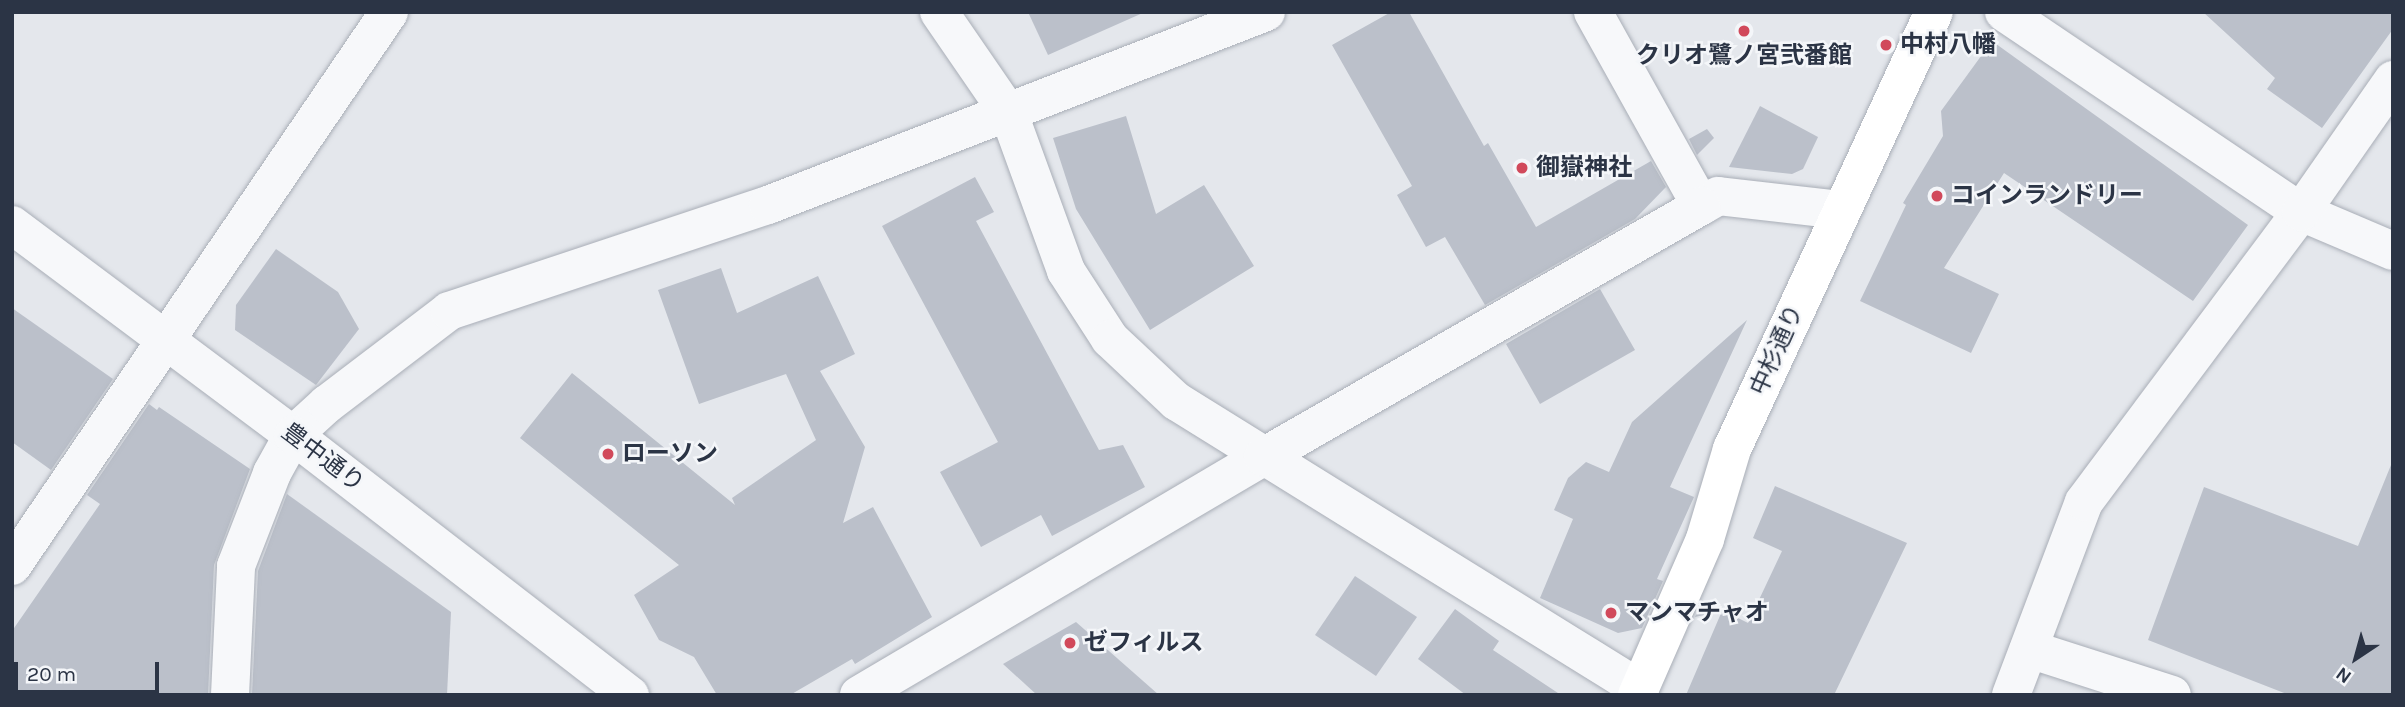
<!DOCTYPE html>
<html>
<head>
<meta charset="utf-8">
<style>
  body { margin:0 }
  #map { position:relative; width:2405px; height:707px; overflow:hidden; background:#e4e7ec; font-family:Karla,"Noto Sans JP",sans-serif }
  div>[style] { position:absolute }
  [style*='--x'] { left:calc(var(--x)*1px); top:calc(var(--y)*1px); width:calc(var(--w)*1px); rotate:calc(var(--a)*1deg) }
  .building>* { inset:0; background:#bbc0ca }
  .roads { filter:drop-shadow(0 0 2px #a9aeb7) drop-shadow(0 0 2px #a9aeb7) }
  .minor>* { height:38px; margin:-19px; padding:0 19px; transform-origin:19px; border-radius:19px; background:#f7f8fa }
  .tertiary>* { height:38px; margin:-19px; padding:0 19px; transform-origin:19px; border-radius:19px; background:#f7f8fa }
  .secondary>* { height:38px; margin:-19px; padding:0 19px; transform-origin:19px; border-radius:19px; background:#fff }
  .dots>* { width:19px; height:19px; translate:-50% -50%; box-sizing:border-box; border:4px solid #f4f6f9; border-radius:50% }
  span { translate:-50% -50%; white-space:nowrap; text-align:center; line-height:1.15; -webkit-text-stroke:5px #f4f6f9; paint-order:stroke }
  .poi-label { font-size:24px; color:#2b3445; font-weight:700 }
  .left { translate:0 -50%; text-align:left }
  .street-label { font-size:24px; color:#2b3445 }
  .frame { position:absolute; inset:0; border:14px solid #2b3445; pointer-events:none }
  .north { position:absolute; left:2321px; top:623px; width:70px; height:70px; -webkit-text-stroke:5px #f4f6f9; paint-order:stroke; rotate:216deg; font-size:19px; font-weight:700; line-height:28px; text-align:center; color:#2b3445 }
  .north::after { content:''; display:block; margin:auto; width:24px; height:32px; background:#2b3445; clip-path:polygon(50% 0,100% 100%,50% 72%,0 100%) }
  .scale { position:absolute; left:14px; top:662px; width:145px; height:32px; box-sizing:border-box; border:4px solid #2b3445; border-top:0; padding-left:9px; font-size:21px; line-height:24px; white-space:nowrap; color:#2b3445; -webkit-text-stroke:5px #f4f6f9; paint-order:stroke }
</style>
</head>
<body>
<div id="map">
  <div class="building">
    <i style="clip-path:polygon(1028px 12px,1145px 12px,1048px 55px)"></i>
    <i style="clip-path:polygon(1391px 12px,1409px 12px,1484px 146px,1488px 143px,1536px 227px,1651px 161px,1666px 187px,1635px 219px,1485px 305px,1445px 237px,1426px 247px,1397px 195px,1412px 186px,1332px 45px)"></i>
    <i style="clip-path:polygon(2203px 12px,2393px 12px,2393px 29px,2322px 128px,2267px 89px,2275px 78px)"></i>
    <i style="clip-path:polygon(1992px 41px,2248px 225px,2193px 301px,2004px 173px,1944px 268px,1999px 294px,1971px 353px,1860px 301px,1906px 205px,1903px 203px,1943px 136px,1941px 111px)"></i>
    <i style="clip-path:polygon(1760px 106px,1818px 137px,1803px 169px,1792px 174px,1729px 167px)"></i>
    <i style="clip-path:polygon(1126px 116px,1156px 214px,1204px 185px,1254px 266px,1150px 330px,1076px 209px,1053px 138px)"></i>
    <i style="clip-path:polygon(1707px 129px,1714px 138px,1697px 155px,1689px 139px)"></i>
    <i style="clip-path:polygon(975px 177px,994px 212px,976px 221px,1099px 450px,1123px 445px,1145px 487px,1052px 536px,1041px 515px,981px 547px,940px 472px,998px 442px,882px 226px)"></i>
    <i style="clip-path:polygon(276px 249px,338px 292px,359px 329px,316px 385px,235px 330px,236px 305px)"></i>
    <i style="clip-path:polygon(721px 268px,737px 313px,818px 276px,855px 354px,820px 371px,865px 447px,843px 523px,873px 507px,932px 617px,855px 664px,852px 659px,790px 695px,717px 695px,694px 657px,659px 640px,634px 595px,679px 565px,520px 438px,572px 373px,735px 505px,732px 498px,816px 440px,786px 374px,699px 404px,658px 290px)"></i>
    <i style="clip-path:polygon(1600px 289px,1635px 350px,1540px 404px,1506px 344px)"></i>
    <i style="clip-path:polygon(12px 308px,113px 379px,51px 470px,12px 442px)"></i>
    <i style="clip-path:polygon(1747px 320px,1670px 487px,1694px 497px,1657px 579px,1663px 581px,1642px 628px,1618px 633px,1540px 598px,1573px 519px,1554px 510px,1568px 478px,1586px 462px,1609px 472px,1632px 422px)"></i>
    <i style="clip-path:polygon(149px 404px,157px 410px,159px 407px,250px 469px,214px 565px,208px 695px,12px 695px,12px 631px,100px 504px,87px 495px)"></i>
    <i style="clip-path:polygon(2391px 465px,2393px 695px,2289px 695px,2148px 640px,2204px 487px,2358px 546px)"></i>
    <i style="clip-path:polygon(1775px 486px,1907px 543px,1834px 695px,1686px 695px,1722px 611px,1695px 617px,1702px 600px,1748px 623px,1782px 551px,1753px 538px)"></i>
    <i style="clip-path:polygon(287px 494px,451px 612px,447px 695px,252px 695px,258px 571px)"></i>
    <i style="clip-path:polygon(1355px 576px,1417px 617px,1376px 676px,1315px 635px)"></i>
    <i style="clip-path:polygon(1455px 609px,1499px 641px,1493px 650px,1561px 695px,1466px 695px,1418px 659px)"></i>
    <i style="clip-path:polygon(1076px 622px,1159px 695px,1037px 695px,1003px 664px)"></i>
  </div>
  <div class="roads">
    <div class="minor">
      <i style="--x:939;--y:12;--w:124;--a:55.5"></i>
      <i style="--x:1009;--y:114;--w:167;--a:70"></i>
      <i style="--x:1066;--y:271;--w:81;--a:57.1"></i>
      <i style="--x:1110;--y:339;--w:91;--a:43.2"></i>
      <i style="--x:1176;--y:401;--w:546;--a:31.83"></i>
      <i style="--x:1593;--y:12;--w:222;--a:60.9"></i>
      <i style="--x:1701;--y:206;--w:20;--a:-30"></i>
      <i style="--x:1718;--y:196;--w:123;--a:6.5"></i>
      <i style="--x:2004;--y:12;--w:358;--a:34"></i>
      <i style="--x:2301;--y:212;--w:100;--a:23"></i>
      <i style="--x:2029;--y:649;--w:150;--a:17.8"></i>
      <i style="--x:230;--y:695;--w:129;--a:-87.3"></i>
      <i style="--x:236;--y:566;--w:100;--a:-68.8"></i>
      <i style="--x:272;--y:473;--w:43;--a:-61.1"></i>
      <i style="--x:293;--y:435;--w:46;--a:-42.4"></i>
      <i style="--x:327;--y:404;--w:153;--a:-37.3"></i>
      <i style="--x:449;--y:311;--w:336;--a:-18.4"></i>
      <i style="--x:768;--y:205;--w:534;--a:-21.18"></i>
      <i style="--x:859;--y:695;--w:469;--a:-30.5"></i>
      <i style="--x:1263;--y:457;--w:505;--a:-29.82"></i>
      <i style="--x:2011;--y:695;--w:206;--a:-69.3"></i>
      <i style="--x:2084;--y:502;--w:362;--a:-53.2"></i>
      <i style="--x:2301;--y:212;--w:161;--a:-55.1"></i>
    </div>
    <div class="tertiary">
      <i style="--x:12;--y:225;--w:351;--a:36.8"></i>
      <i style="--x:293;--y:435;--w:426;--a:37.7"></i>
      <i style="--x:12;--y:566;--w:670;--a:-55.76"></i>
    </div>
    <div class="secondary">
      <i style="--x:1637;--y:695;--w:170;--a:-66.4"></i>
      <i style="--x:1705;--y:539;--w:94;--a:-73.3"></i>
      <i style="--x:1732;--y:449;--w:481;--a:-65.2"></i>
    </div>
  </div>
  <div class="dots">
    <i style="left:1744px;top:31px;background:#d1495b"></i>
    <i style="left:1886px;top:45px;background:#d1495b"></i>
    <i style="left:1522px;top:168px;background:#d1495b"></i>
    <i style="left:1937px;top:196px;background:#d1495b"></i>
    <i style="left:608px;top:454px;background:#d1495b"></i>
    <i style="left:1611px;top:613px;background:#d1495b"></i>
    <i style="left:1070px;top:643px;background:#d1495b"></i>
  </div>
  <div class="poi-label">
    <span class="left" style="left:1900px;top:45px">中村八幡</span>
    <span style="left:1744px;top:56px">クリオ鷺ノ宮弐番館</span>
    <span class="left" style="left:1536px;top:168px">御嶽神社</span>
    <span class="left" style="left:1951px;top:196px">コインランドリー</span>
    <span class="left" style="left:622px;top:454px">ローソン</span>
    <span class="left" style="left:1625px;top:613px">マンマチャオ</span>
    <span class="left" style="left:1084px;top:643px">ゼフィルス</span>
  </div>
  <div class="street-label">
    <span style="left:1777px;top:350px;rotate:-66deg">中杉通り</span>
    <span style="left:323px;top:458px;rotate:37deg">豊中通り</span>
  </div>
  <div class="frame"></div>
  <div class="north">N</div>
  <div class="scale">20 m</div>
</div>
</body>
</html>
